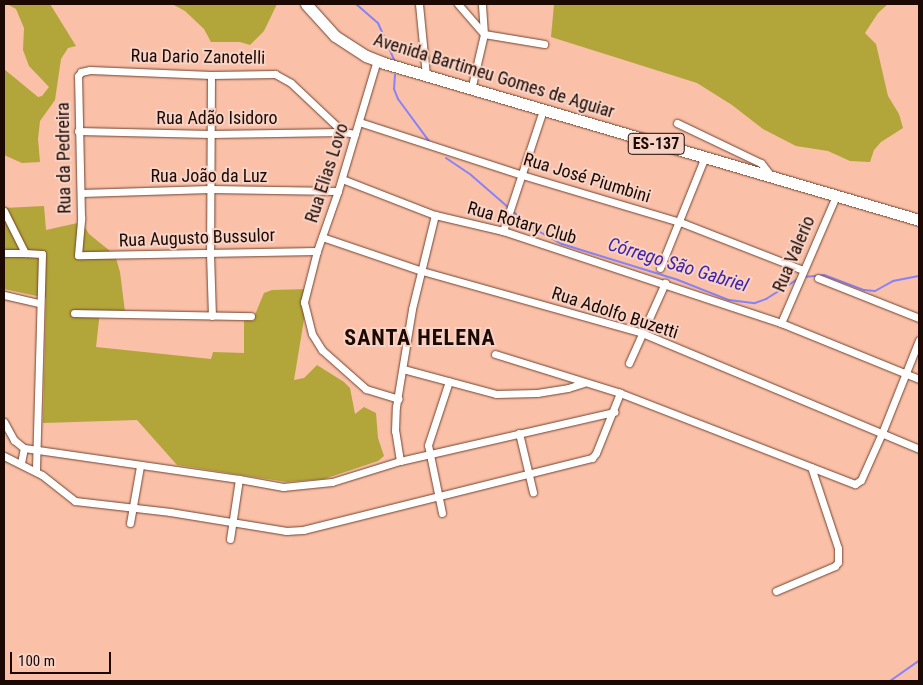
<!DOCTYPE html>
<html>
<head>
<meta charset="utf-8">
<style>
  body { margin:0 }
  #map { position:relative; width:923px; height:685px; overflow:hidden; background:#fac0a8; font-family:"Roboto Condensed",sans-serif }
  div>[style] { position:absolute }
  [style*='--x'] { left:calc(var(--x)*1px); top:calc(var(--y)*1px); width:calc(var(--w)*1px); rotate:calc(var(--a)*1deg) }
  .green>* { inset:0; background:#b2a539 }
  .stream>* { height:2px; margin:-1px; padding:0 1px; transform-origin:1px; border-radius:1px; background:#8782f6 }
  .roads { filter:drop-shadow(0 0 1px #74432e) drop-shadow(0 0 1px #74432e) }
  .street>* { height:7px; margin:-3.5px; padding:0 3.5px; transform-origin:3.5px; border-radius:3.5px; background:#fff }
  .primary>* { height:11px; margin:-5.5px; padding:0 5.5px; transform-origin:5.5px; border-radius:5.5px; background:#fff }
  span { translate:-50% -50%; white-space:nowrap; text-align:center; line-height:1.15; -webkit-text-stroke:4px #f7d3c5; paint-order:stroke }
  .shield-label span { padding:1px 4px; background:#f7d3c5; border:1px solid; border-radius:4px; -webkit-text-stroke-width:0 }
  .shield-label { font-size:16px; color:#1c0903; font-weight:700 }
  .street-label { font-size:18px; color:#1c0903 }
  .water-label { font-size:19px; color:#4123ab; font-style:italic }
  .district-label { font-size:22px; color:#1c0903; font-weight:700; letter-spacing:1px }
  .frame { position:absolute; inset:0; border:5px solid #1c0903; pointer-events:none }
  .scale { position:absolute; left:10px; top:652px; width:101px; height:22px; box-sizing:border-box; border:2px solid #1c0903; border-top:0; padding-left:6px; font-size:15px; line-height:18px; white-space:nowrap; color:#1c0903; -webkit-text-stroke:4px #f7d3c5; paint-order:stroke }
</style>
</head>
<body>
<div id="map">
  <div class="green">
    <i style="clip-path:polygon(7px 4px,50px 4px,76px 46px,68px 48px,61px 59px,55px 100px,40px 121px,38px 139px,40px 162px,22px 163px,4px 155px,4px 69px,38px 97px,42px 96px,49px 87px,29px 66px,23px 50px,24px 28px,16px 9px)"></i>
    <i style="clip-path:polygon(172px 4px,277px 4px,264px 31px,250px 45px,240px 42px,211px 42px,204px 29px,185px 11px)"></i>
    <i style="clip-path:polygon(554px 4px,888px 4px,878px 13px,865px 33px,876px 44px,888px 96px,899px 114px,903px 128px,881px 142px,874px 150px,870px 162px,850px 161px,828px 151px,796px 146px,763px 129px,732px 105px,697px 83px,551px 37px)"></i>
    <i style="clip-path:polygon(44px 206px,46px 230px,82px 222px,89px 234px,115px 255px,120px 272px,125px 312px,100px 311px,96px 347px,211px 359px,213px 352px,244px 353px,244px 321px,254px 317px,264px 293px,272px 290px,309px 289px,294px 380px,304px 378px,317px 365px,344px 382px,350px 388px,355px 414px,364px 407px,376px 413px,378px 438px,384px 456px,378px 461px,324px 479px,287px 482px,177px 465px,137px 420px,43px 423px,46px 298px,4px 289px,4px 208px)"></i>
  </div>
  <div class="stream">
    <i style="--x:356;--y:4;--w:29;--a:41"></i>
    <i style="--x:378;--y:23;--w:43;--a:66.4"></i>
    <i style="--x:395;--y:75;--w:14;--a:94"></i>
    <i style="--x:394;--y:89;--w:11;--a:68"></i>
    <i style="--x:398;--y:99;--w:52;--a:53.6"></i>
    <i style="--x:446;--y:158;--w:30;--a:34"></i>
    <i style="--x:471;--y:175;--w:50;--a:41"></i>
    <i style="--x:512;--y:211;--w:35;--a:37"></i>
    <i style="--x:540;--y:232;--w:25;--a:29"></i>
    <i style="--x:562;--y:244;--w:121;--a:17.2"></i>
    <i style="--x:678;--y:280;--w:55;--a:21.4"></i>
    <i style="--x:729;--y:300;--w:26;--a:7"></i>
    <i style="--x:755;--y:303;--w:12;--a:-20"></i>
    <i style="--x:766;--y:299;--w:36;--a:-32"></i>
    <i style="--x:803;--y:277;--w:21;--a:-5"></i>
    <i style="--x:824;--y:275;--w:43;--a:20.6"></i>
    <i style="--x:864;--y:290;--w:11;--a:5"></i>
    <i style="--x:875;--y:291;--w:21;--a:-29"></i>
    <i style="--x:893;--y:281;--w:26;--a:-11"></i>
    <i style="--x:890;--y:681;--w:35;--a:-35"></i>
  </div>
  <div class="roads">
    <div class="street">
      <i style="--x:419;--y:4;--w:72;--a:84.4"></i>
      <i style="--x:458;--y:4;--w:40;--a:49"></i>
      <i style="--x:484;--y:34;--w:61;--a:9.5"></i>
      <i style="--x:377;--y:60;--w:137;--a:106.6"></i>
      <i style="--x:338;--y:191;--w:64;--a:109.3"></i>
      <i style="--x:317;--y:251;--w:53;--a:104.3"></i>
      <i style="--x:304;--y:302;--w:33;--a:76"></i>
      <i style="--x:312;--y:334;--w:19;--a:58"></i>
      <i style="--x:322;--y:350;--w:59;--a:41.6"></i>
      <i style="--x:366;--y:389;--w:34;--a:17"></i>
      <i style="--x:211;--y:75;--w:178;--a:90.3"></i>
      <i style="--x:210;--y:253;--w:63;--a:88.2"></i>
      <i style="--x:471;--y:90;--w:57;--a:-76.9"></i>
      <i style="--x:484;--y:34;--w:30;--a:-94"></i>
      <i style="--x:359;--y:122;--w:171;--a:18"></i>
      <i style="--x:522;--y:175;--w:165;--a:16.6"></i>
      <i style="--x:680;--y:222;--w:132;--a:21.3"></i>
      <i style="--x:677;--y:123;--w:93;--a:25.5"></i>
      <i style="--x:761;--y:163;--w:16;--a:52"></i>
      <i style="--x:78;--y:131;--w:133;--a:1.3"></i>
      <i style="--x:211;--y:134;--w:132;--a:-0.9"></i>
      <i style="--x:343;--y:132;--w:12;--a:9"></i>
      <i style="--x:342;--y:179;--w:100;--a:21.2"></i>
      <i style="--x:435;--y:215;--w:70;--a:13.2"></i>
      <i style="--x:503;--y:231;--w:293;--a:18.3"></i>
      <i style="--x:781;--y:323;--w:149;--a:22.1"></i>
      <i style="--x:81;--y:193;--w:129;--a:-1.8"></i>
      <i style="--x:210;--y:189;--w:128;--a:0.9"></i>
      <i style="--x:4;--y:211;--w:47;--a:63.4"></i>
      <i style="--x:25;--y:253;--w:17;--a:3"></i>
      <i style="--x:42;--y:254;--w:217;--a:91.6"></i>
      <i style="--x:503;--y:231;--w:127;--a:-71.7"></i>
      <i style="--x:322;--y:237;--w:106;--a:18.8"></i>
      <i style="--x:422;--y:271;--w:229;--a:15.7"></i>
      <i style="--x:642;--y:333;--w:300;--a:22.7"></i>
      <i style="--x:317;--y:251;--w:239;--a:179"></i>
      <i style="--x:78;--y:255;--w:38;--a:-85"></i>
      <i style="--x:81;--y:217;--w:141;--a:-91.2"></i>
      <i style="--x:78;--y:76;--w:5;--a:-53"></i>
      <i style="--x:81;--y:72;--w:9;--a:-13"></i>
      <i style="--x:90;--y:70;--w:121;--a:2.4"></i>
      <i style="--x:211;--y:75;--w:64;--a:-0.9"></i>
      <i style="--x:275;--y:74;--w:18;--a:29"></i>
      <i style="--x:291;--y:83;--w:71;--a:43.3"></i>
      <i style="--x:4;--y:253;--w:21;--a:0"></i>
      <i style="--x:660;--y:268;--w:118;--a:-68"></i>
      <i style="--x:818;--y:278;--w:109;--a:21.6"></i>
      <i style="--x:4;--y:295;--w:37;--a:13"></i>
      <i style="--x:74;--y:313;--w:177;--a:1"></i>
      <i style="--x:781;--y:323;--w:138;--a:-66.6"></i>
      <i style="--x:495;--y:354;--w:131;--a:17.3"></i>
      <i style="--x:620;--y:393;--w:252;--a:21.2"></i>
      <i style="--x:855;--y:484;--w:7;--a:-34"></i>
      <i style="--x:861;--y:480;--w:51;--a:-65.9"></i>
      <i style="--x:882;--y:433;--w:100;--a:-68.3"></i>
      <i style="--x:629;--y:363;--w:88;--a:-65.8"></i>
      <i style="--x:403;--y:369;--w:96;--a:15"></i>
      <i style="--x:496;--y:394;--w:41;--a:-1.4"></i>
      <i style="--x:537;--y:393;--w:31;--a:-9"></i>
      <i style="--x:568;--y:388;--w:16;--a:-18"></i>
      <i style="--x:4;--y:422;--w:21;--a:61"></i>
      <i style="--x:14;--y:440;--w:13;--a:39"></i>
      <i style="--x:24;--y:448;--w:217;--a:8.2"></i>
      <i style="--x:239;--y:479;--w:45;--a:10.3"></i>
      <i style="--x:283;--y:487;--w:49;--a:-5.8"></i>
      <i style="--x:332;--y:482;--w:71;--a:-17.2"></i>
      <i style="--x:400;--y:461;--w:220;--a:-12.9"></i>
      <i style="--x:519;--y:433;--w:61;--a:76.7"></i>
      <i style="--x:4;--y:456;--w:42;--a:26.6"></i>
      <i style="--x:42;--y:475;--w:42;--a:38.2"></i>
      <i style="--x:75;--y:501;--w:96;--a:6.6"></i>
      <i style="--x:170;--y:512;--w:118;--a:9.3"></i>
      <i style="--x:286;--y:531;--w:17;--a:-3"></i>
      <i style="--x:303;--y:530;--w:298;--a:-14"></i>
      <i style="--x:592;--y:458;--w:6;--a:-51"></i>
      <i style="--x:596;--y:453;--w:65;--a:-68.2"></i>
      <i style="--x:400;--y:461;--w:30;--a:-99"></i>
      <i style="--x:395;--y:431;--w:24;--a:-88"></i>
      <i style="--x:396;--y:407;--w:99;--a:-80.7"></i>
      <i style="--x:412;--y:309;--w:97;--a:-76.3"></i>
      <i style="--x:21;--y:463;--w:15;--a:-79"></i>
      <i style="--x:442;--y:513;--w:69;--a:-101.6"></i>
      <i style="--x:428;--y:445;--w:67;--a:-71.8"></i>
      <i style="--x:130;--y:523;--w:58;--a:-80"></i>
      <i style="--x:230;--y:539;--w:61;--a:-81.5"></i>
      <i style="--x:776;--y:591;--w:64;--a:-23"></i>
      <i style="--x:835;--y:566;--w:5;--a:-53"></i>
      <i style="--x:838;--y:562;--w:14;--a:-90"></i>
      <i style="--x:838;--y:548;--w:85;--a:-108.4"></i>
    </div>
    <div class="primary">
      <i style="--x:306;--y:4;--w:43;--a:47.8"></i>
      <i style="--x:335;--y:36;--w:37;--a:33"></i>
      <i style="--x:366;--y:56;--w:19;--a:21"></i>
      <i style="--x:384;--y:63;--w:558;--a:16.35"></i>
    </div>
  </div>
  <div class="shield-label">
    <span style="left:656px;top:144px">ES-137</span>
  </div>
  <div class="street-label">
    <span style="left:198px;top:57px;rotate:1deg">Rua Dario Zanotelli</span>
    <span style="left:494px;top:76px;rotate:17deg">Avenida Bartimeu Gomes de Aguiar</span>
    <span style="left:217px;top:118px">Rua Adão Isidoro</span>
    <span style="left:64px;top:158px;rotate:-91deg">Rua da Pedreira</span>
    <span style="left:327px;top:173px;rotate:-72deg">Rua Elias Lovo</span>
    <span style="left:209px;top:176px">Rua João da Luz</span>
    <span style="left:587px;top:178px;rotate:17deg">Rua José Piumbini</span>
    <span style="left:522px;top:223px;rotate:16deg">Rua Rotary Club</span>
    <span style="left:197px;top:238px;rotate:-2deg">Rua Augusto Bussulor</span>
    <span style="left:794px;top:254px;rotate:-67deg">Rua Valerio</span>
    <span style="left:615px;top:313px;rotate:18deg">Rua Adolfo Buzetti</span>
  </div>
  <div class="water-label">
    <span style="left:678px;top:265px;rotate:17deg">Córrego São Gabriel</span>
  </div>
  <div class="district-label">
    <span style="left:420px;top:338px">SANTA HELENA</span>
  </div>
  <div class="frame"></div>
  <div class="scale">100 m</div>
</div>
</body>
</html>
